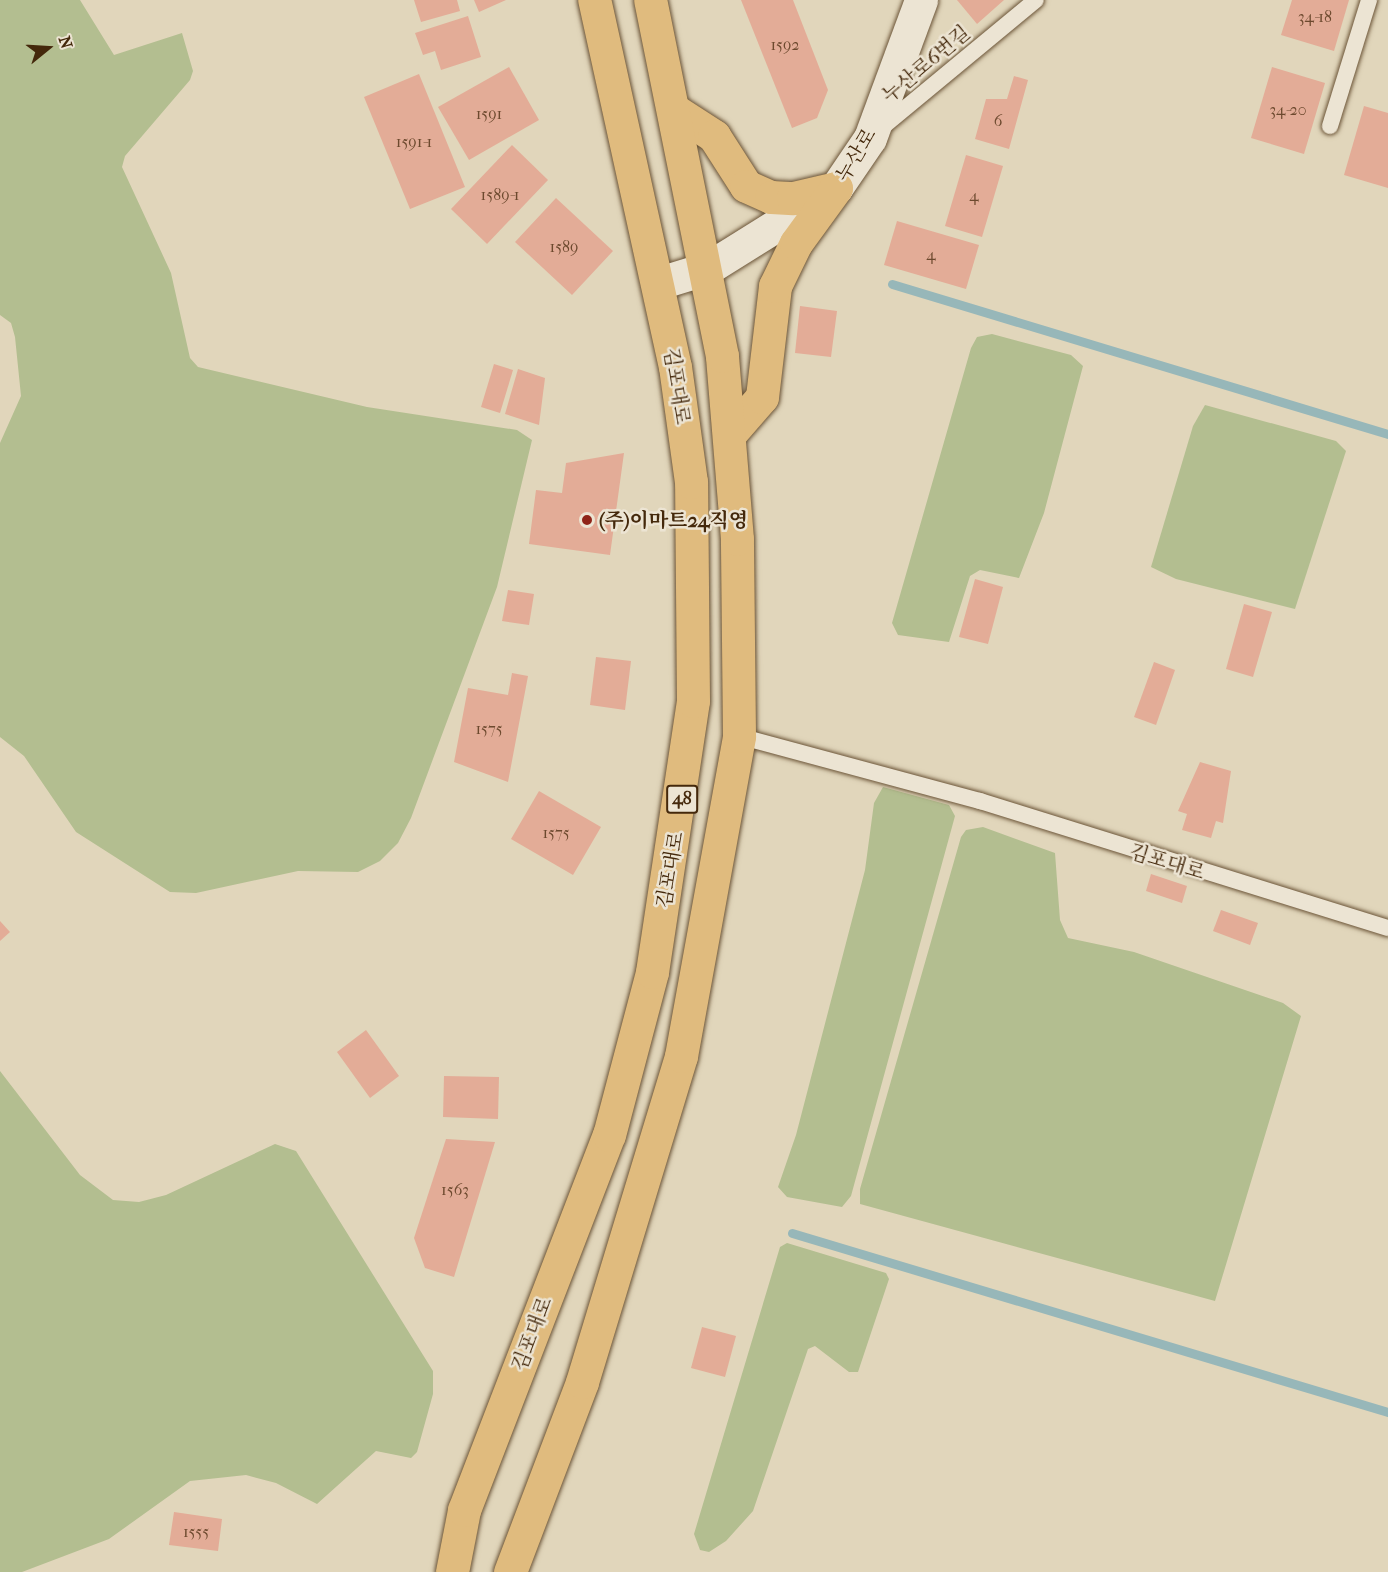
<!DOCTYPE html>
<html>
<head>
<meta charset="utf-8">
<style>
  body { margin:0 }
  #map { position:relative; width:1388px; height:1572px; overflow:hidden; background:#e1d6bb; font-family:"IM FELL French Canon","Noto Serif KR",serif }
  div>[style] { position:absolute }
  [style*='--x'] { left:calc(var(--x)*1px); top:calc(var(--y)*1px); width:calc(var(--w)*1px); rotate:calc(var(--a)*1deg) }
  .green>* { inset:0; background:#b3be90 }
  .stream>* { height:9px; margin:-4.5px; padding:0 4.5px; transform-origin:4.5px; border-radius:4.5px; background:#97b7b9 }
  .building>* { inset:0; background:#e3ac97 }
  .roads { filter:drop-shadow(0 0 2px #6b5437) drop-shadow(0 0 2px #6b5437) }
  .service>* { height:16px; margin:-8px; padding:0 8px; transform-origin:8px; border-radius:8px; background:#ece4d3 }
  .minor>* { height:33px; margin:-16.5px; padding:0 16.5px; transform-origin:16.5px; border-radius:16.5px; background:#ece4d3 }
  .primary>* { height:33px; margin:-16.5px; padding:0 16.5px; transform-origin:16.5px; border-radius:16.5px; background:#e0bb7e }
  .dots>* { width:16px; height:16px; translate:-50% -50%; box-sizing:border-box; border:3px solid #ece4d3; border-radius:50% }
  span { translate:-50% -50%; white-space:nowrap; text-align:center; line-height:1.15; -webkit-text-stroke:5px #ece4d3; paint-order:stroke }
  .number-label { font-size:16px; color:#6c492e }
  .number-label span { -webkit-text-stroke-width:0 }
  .shield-label span { padding:2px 4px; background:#ece4d3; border:2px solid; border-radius:4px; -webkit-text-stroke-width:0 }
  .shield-label { font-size:18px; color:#44280b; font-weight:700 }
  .street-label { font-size:20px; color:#44280b }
  .poi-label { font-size:20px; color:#44280b; font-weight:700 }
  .left { translate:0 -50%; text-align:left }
  .north { position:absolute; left:18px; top:18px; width:60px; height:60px; -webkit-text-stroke:4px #ece4d3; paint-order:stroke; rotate:72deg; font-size:16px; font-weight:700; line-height:24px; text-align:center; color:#44280b }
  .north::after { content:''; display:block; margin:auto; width:21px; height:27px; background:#44280b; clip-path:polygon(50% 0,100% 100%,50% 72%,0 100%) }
</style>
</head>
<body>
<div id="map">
  <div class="green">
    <i style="clip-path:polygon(0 0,80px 0,114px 55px,182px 33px,193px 71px,190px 80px,125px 156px,122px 167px,171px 273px,190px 358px,198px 367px,367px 407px,517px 430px,532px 440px,497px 587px,411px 818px,398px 843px,380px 861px,358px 872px,298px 871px,196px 893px,170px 892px,76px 832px,24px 756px,0 737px,0 443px,21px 396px,15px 337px,11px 323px,0 315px)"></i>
    <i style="clip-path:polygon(992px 334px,1071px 355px,1083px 366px,1044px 513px,1019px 578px,980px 570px,970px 576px,949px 642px,898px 635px,892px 623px,971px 348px,977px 337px)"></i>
    <i style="clip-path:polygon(1205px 405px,1336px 441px,1346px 451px,1295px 609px,1176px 579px,1151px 567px,1193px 426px)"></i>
    <i style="clip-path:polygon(883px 787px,949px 805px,955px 816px,851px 1196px,842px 1207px,787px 1197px,778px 1187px,796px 1135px,865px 870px,874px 803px)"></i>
    <i style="clip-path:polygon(983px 827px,1055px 853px,1060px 920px,1068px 938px,1134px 952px,1283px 1003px,1301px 1016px,1215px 1301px,860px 1204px,860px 1189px,961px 837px,966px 830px)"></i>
    <i style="clip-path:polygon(0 1071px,80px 1175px,113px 1200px,139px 1202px,166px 1195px,275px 1144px,296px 1151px,433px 1371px,433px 1394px,417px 1452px,411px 1458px,376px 1451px,317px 1504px,276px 1483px,246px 1475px,190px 1481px,109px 1539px,22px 1572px,0 1572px)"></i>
    <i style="clip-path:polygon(787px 1243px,886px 1273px,889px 1279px,858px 1372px,849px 1372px,815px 1346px,808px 1349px,753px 1511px,726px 1541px,709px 1552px,700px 1550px,694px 1534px,780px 1247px)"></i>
  </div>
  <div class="stream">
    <i style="--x:892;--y:284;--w:518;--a:16.83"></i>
    <i style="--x:792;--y:1233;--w:622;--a:16.72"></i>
  </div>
  <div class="building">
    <i style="clip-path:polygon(414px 0,457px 0,460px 11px,421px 22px)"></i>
    <i style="clip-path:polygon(474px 0,506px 0,479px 12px)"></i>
    <i style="clip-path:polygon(741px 0,793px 0,828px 90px,817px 118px,792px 128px)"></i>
    <i style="clip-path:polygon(957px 0,1004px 0,977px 24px)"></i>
    <i style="clip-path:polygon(1292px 0,1349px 0,1334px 51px,1281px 35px)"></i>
    <i style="clip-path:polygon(468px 16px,481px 57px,441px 70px,435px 51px,423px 55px,415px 33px)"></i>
    <i style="clip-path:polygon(509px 67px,539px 120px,469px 160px,438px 107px)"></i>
    <i style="clip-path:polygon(1272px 67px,1325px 83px,1304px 154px,1251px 138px)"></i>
    <i style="clip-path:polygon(419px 74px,465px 187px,410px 209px,364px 97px)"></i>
    <i style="clip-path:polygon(1014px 76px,1028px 80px,1009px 149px,975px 139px,986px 99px,1007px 99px)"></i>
    <i style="clip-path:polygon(1364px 106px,1388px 113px,1388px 188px,1344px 175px)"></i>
    <i style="clip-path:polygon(512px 145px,548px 180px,487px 244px,451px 209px)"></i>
    <i style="clip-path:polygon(966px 155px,1003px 166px,982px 237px,945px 226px)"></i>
    <i style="clip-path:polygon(556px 198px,613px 251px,572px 295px,515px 242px)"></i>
    <i style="clip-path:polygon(897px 221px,979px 245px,966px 289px,884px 265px)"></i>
    <i style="clip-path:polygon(800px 306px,837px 311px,831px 357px,795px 353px)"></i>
    <i style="clip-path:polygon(494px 364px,513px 370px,500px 413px,481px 407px)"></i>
    <i style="clip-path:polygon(518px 369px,545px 378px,539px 425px,505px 414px)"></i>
    <i style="clip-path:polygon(624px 453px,610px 555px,529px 544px,536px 490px,562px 493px,566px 463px)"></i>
    <i style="clip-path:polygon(975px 579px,1003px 587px,988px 644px,959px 637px)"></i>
    <i style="clip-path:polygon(508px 590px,534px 594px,529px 625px,502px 621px)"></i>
    <i style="clip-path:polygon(1244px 604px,1272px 612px,1253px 677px,1226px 669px)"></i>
    <i style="clip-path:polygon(596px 657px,631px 661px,625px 710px,590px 705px)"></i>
    <i style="clip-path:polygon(1154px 662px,1175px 670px,1156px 725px,1134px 717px)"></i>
    <i style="clip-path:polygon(512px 673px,528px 676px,508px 782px,454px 762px,468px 688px,508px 695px)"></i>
    <i style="clip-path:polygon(1200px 762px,1231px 771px,1223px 823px,1216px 821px,1211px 838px,1182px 830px,1187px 814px,1178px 811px)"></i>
    <i style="clip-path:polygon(539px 791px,601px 827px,573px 875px,511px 839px)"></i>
    <i style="clip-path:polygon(1151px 874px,1187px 886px,1182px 903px,1146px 891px)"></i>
    <i style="clip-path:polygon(1221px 910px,1258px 923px,1250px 945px,1213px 931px)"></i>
    <i style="clip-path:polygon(0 921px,10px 932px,0 941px)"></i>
    <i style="clip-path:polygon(366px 1030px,399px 1076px,370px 1098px,337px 1052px)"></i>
    <i style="clip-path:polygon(444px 1076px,499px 1077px,498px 1119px,443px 1117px)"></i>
    <i style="clip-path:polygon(446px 1139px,495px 1142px,454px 1277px,425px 1268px,414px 1238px)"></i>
    <i style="clip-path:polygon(702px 1327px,736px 1336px,725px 1377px,691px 1368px)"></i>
    <i style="clip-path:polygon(174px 1512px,222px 1519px,218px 1551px,169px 1545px)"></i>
  </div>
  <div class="roads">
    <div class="service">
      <i style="--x:1330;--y:126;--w:132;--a:-72.8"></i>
      <i style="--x:880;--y:129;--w:202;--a:-39.6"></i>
      <i style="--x:739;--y:736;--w:250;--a:15.1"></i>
      <i style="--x:980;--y:801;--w:427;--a:17.3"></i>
    </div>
    <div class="minor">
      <i style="--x:659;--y:283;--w:51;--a:-17"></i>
      <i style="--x:708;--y:268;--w:151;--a:-32"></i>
      <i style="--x:836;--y:188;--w:60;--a:-55.8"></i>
      <i style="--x:870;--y:138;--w:147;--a:-69.7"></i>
    </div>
    <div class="primary">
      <i style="--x:674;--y:110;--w:48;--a:33"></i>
      <i style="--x:714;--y:136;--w:59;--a:57.4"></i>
      <i style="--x:746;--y:186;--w:27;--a:24"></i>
      <i style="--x:771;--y:197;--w:22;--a:3"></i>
      <i style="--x:793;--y:198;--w:44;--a:-13.1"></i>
      <i style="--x:729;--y:435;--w:50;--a:-49"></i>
      <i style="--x:762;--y:397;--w:112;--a:-83.3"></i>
      <i style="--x:775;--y:286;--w:48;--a:-64"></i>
      <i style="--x:796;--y:243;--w:68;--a:-54"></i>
      <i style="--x:452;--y:1572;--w:63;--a:-79"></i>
      <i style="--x:464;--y:1510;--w:402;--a:-68.9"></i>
      <i style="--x:609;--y:1135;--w:169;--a:-75.2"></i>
      <i style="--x:652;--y:972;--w:274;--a:-81.4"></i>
      <i style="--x:693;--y:701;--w:219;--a:-90.5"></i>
      <i style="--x:691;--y:482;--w:116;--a:-97.9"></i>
      <i style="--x:675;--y:367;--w:376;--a:-102.4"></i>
      <i style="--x:510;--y:1572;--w:203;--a:-69.2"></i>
      <i style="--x:582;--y:1382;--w:341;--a:-73.1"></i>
      <i style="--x:681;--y:1056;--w:325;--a:-79.7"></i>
      <i style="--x:739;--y:736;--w:197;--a:-90.6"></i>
      <i style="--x:737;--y:539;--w:184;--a:-94.7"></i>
      <i style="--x:722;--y:356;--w:363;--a:-101.4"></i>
    </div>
  </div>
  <div class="dots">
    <i style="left:587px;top:520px;background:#8f2418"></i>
  </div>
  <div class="number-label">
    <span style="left:1315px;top:17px">34-18</span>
    <span style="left:785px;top:45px">1592</span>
    <span style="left:1288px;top:110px">34-20</span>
    <span style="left:489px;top:114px">1591</span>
    <span style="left:998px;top:121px">6</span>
    <span style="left:414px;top:142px">1591-1</span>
    <span style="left:500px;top:195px">1589-1</span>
    <span style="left:974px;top:196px">4</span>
    <span style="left:564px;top:247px">1589</span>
    <span style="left:931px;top:255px">4</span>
    <span style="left:489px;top:729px">1575</span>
    <span style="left:556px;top:833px">1575</span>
    <span style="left:455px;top:1190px">1563</span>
    <span style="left:196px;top:1532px">1555</span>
  </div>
  <div class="shield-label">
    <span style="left:682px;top:799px">48</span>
  </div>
  <div class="street-label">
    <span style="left:926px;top:64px;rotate:-40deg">누산로6번길</span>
    <span style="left:856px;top:155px;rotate:-59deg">누산로</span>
    <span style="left:677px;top:386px;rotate:81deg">김포대로</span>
    <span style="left:1167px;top:862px;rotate:17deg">김포대로</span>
    <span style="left:670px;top:870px;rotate:-80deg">김포대로</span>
    <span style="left:532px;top:1334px;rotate:-69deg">김포대로</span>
  </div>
  <div class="poi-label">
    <span class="left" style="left:599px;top:520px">(주)이마트24직영</span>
  </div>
  <div class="north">N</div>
</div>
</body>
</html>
